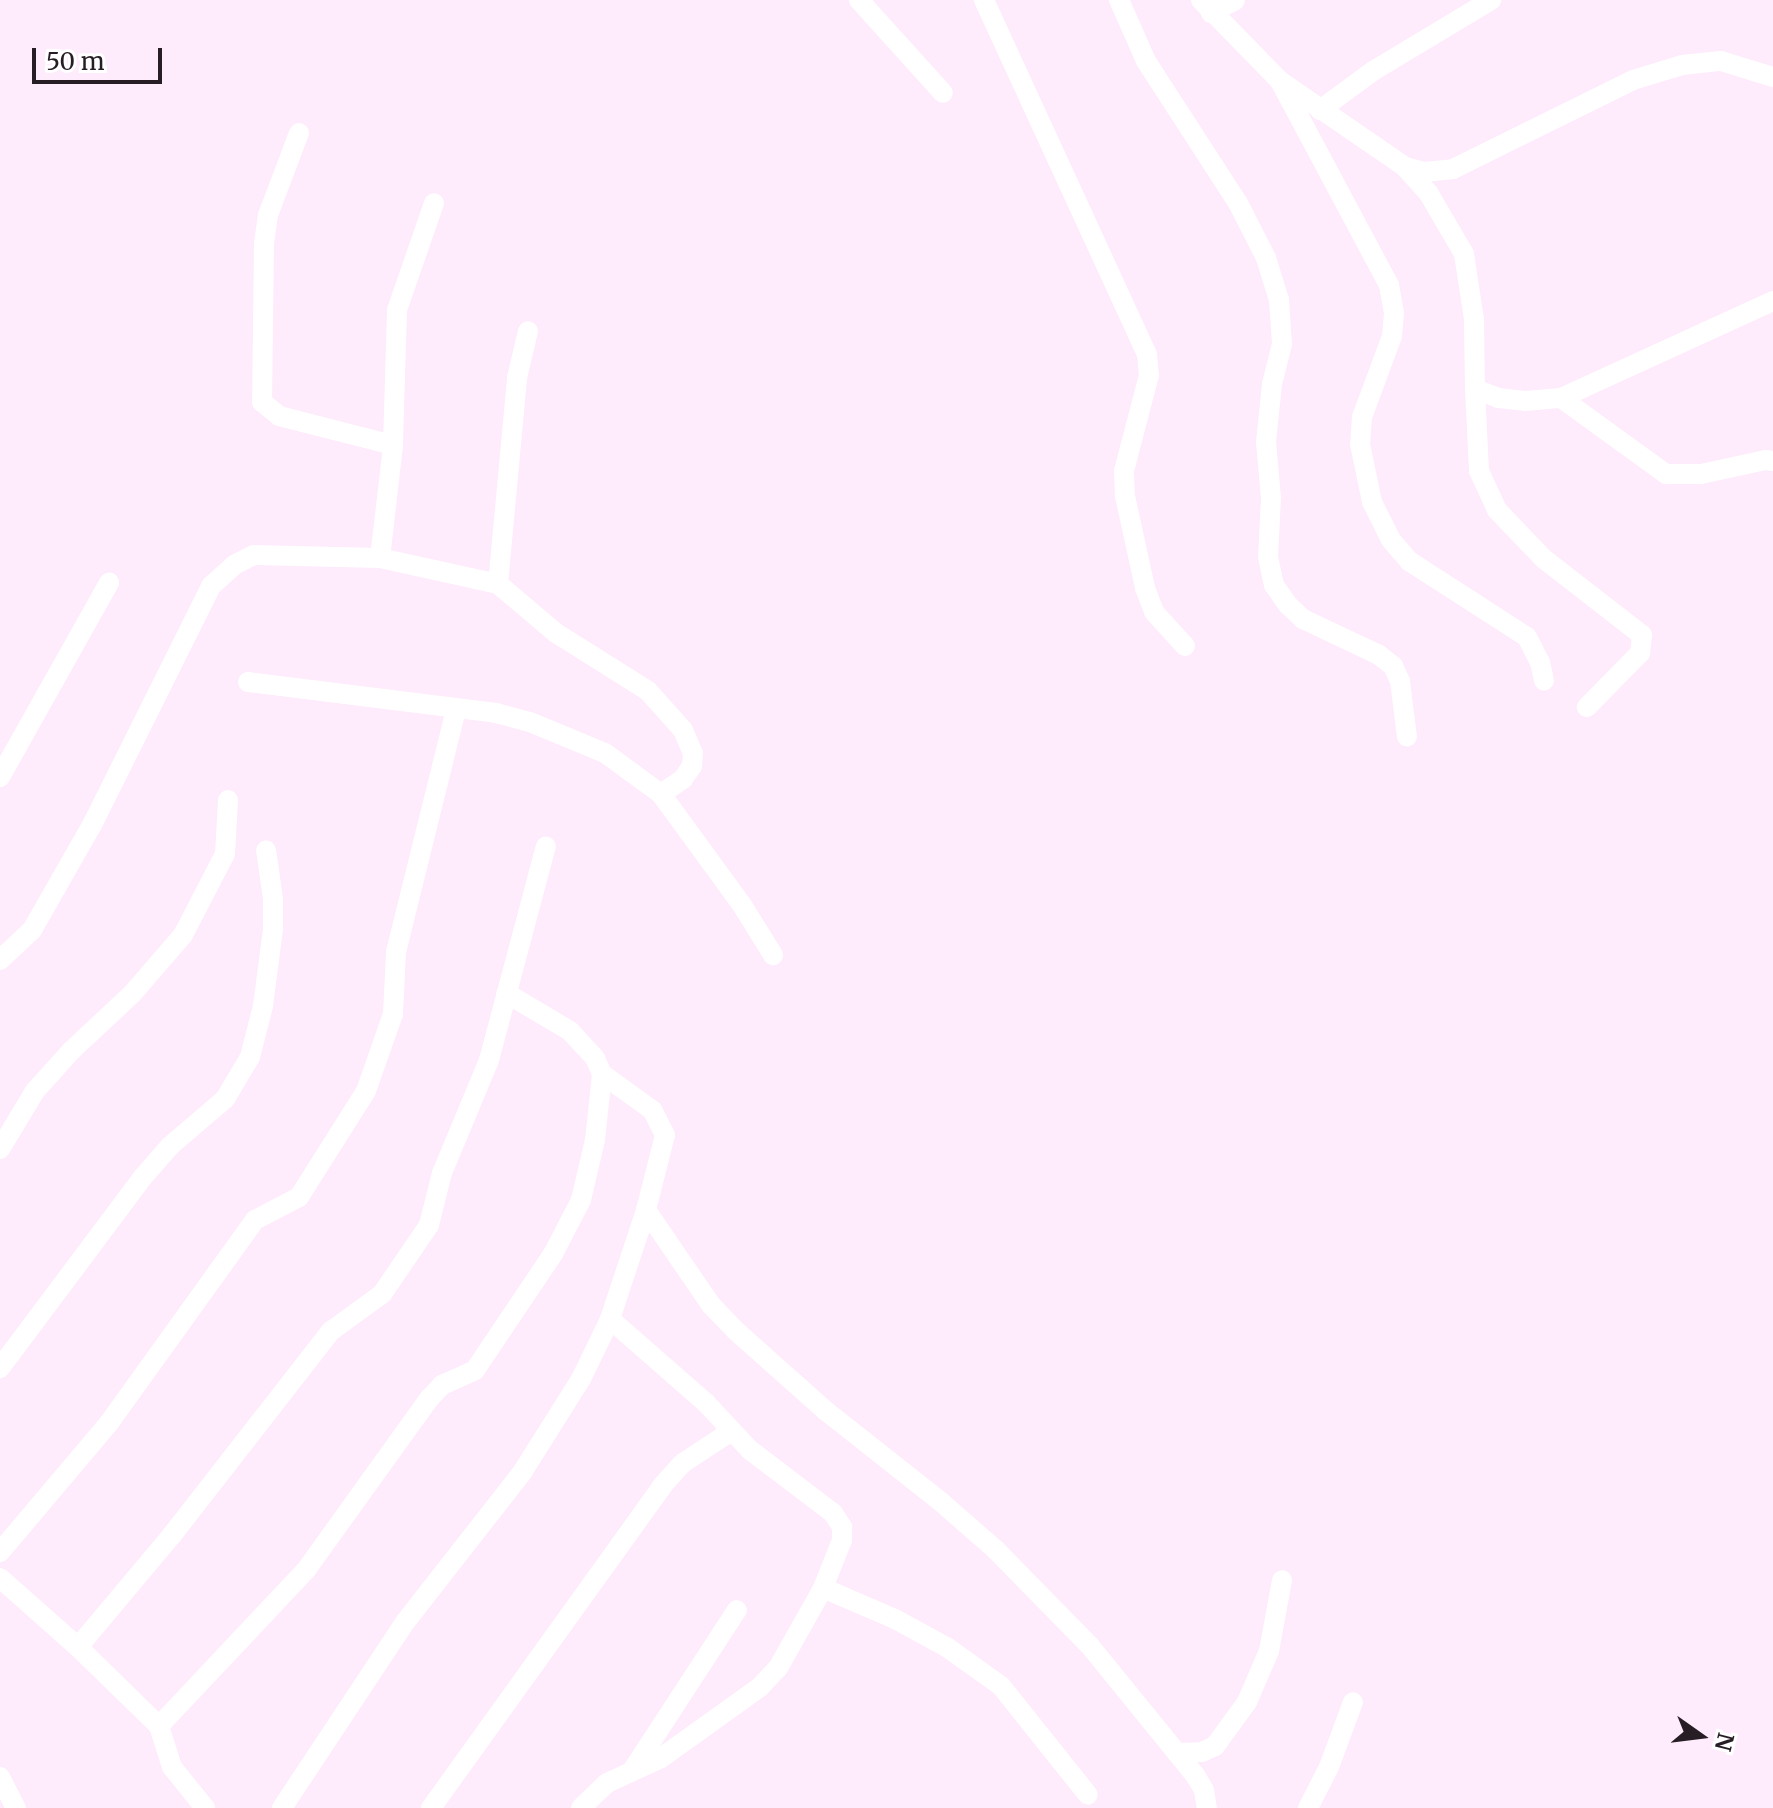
<!DOCTYPE html>
<html>
<head>
<meta charset="utf-8">
<style>
  body { margin:0 }
  #map { position:relative; width:1773px; height:1808px; overflow:hidden; background:#feebfb; font-family:Merriweather,serif }
  div>[style] { position:absolute }
  [style*='--x'] { left:calc(var(--x)*1px); top:calc(var(--y)*1px); width:calc(var(--w)*1px); rotate:calc(var(--a)*1deg) }
  .street>* { height:20px; margin:-10px; padding:0 10px; transform-origin:10px; border-radius:10px; background:#fff }
  span { translate:-50% -50%; white-space:nowrap; text-align:center; line-height:1.15; -webkit-text-stroke:6px #fff; paint-order:stroke }
  .north { position:absolute; left:1661px; top:1696px; width:80px; height:80px; -webkit-text-stroke:6px #fff; paint-order:stroke; rotate:104deg; font-size:22px; font-weight:700; line-height:32px; text-align:center; color:#271e25 }
  .north::after { content:''; display:block; margin:auto; width:28px; height:36px; background:#271e25; clip-path:polygon(50% 0,100% 100%,50% 72%,0 100%) }
  .scale { position:absolute; left:32px; top:48px; width:130px; height:36px; box-sizing:border-box; border:4px solid #271e25; border-top:0; padding-left:10px; font-size:24px; line-height:28px; white-space:nowrap; color:#271e25; -webkit-text-stroke:6px #fff; paint-order:stroke }
</style>
</head>
<body>
<div id="map">
  <div class="street">
    <i style="--x:859;--y:0;--w:125;--a:47.9"></i>
    <i style="--x:984;--y:0;--w:390;--a:65.3"></i>
    <i style="--x:1147;--y:354;--w:21;--a:85"></i>
    <i style="--x:1149;--y:375;--w:99;--a:104.6"></i>
    <i style="--x:1124;--y:471;--w:25;--a:88"></i>
    <i style="--x:1125;--y:496;--w:94;--a:77.7"></i>
    <i style="--x:1145;--y:588;--w:26;--a:69"></i>
    <i style="--x:1154;--y:612;--w:46;--a:47.6"></i>
    <i style="--x:1119;--y:0;--w:67;--a:66.1"></i>
    <i style="--x:1146;--y:61;--w:169;--a:57.1"></i>
    <i style="--x:1238;--y:203;--w:62;--a:63"></i>
    <i style="--x:1266;--y:258;--w:44;--a:72.8"></i>
    <i style="--x:1279;--y:300;--w:44;--a:86.1"></i>
    <i style="--x:1282;--y:344;--w:41;--a:104"></i>
    <i style="--x:1272;--y:384;--w:58;--a:95.9"></i>
    <i style="--x:1266;--y:442;--w:56;--a:84.9"></i>
    <i style="--x:1271;--y:498;--w:59;--a:92.9"></i>
    <i style="--x:1268;--y:557;--w:29;--a:78"></i>
    <i style="--x:1274;--y:585;--w:24;--a:55"></i>
    <i style="--x:1288;--y:605;--w:21;--a:43"></i>
    <i style="--x:1303;--y:619;--w:84;--a:25.3"></i>
    <i style="--x:1379;--y:655;--w:18;--a:38"></i>
    <i style="--x:1393;--y:666;--w:17;--a:65"></i>
    <i style="--x:1400;--y:681;--w:56;--a:82.9"></i>
    <i style="--x:1201;--y:0;--w:113;--a:45.7"></i>
    <i style="--x:1280;--y:81;--w:152;--a:34.5"></i>
    <i style="--x:1405;--y:167;--w:21;--a:14"></i>
    <i style="--x:1425;--y:172;--w:28;--a:-6"></i>
    <i style="--x:1453;--y:169;--w:201;--a:-26.3"></i>
    <i style="--x:1633;--y:80;--w:51;--a:-17"></i>
    <i style="--x:1682;--y:65;--w:39;--a:-6"></i>
    <i style="--x:1721;--y:61;--w:54;--a:17.1"></i>
    <i style="--x:1211;--y:13;--w:27;--a:-28"></i>
    <i style="--x:1280;--y:81;--w:231;--a:61.9"></i>
    <i style="--x:1389;--y:285;--w:28;--a:80"></i>
    <i style="--x:1394;--y:313;--w:23;--a:95"></i>
    <i style="--x:1392;--y:336;--w:86;--a:110.3"></i>
    <i style="--x:1362;--y:417;--w:27;--a:94"></i>
    <i style="--x:1360;--y:444;--w:59;--a:78.3"></i>
    <i style="--x:1372;--y:502;--w:42;--a:63.4"></i>
    <i style="--x:1391;--y:540;--w:28;--a:49"></i>
    <i style="--x:1409;--y:561;--w:140;--a:32.8"></i>
    <i style="--x:1527;--y:637;--w:28;--a:63"></i>
    <i style="--x:1540;--y:662;--w:19;--a:78"></i>
    <i style="--x:1320;--y:110;--w:66;--a:-36.3"></i>
    <i style="--x:1373;--y:71;--w:138;--a:-31"></i>
    <i style="--x:299;--y:133;--w:88;--a:110.7"></i>
    <i style="--x:268;--y:215;--w:29;--a:98"></i>
    <i style="--x:264;--y:244;--w:158;--a:90.7"></i>
    <i style="--x:262;--y:402;--w:22;--a:39"></i>
    <i style="--x:279;--y:416;--w:118;--a:14.3"></i>
    <i style="--x:1405;--y:167;--w:36;--a:48"></i>
    <i style="--x:1429;--y:194;--w:69;--a:59.7"></i>
    <i style="--x:1464;--y:254;--w:66;--a:81.3"></i>
    <i style="--x:1474;--y:319;--w:70;--a:89.2"></i>
    <i style="--x:1475;--y:389;--w:25;--a:21"></i>
    <i style="--x:1498;--y:398;--w:27;--a:6"></i>
    <i style="--x:1525;--y:401;--w:36;--a:-5"></i>
    <i style="--x:1561;--y:398;--w:233;--a:-24.6"></i>
    <i style="--x:1475;--y:389;--w:82;--a:87.2"></i>
    <i style="--x:1479;--y:471;--w:43;--a:65.2"></i>
    <i style="--x:1497;--y:510;--w:68;--a:46.2"></i>
    <i style="--x:1544;--y:559;--w:124;--a:37.8"></i>
    <i style="--x:1642;--y:635;--w:18;--a:96"></i>
    <i style="--x:1640;--y:653;--w:76;--a:134.5"></i>
    <i style="--x:1561;--y:398;--w:130;--a:35.9"></i>
    <i style="--x:1666;--y:474;--w:35;--a:0"></i>
    <i style="--x:1701;--y:474;--w:66;--a:-12.2"></i>
    <i style="--x:1766;--y:460;--w:7;--a:8"></i>
    <i style="--x:380;--y:558;--w:114;--a:-83.4"></i>
    <i style="--x:393;--y:445;--w:135;--a:-88.3"></i>
    <i style="--x:397;--y:310;--w:113;--a:-70.9"></i>
    <i style="--x:498;--y:584;--w:207;--a:-84.7"></i>
    <i style="--x:517;--y:378;--w:48;--a:-76.8"></i>
    <i style="--x:248;--y:682;--w:250;--a:7.1"></i>
    <i style="--x:496;--y:713;--w:35;--a:15"></i>
    <i style="--x:530;--y:722;--w:81;--a:22.5"></i>
    <i style="--x:605;--y:753;--w:69;--a:36.2"></i>
    <i style="--x:661;--y:794;--w:137;--a:53.9"></i>
    <i style="--x:742;--y:905;--w:59;--a:58.2"></i>
    <i style="--x:0;--y:777;--w:223;--a:-60.7"></i>
    <i style="--x:0;--y:960;--w:44;--a:-43.2"></i>
    <i style="--x:32;--y:930;--w:121;--a:-60.3"></i>
    <i style="--x:92;--y:825;--w:267;--a:-63.5"></i>
    <i style="--x:211;--y:586;--w:31;--a:-42"></i>
    <i style="--x:234;--y:565;--w:22;--a:-27"></i>
    <i style="--x:254;--y:555;--w:126;--a:1.4"></i>
    <i style="--x:380;--y:558;--w:121;--a:12.4"></i>
    <i style="--x:498;--y:584;--w:76;--a:40.2"></i>
    <i style="--x:556;--y:633;--w:109;--a:32.2"></i>
    <i style="--x:648;--y:691;--w:52;--a:48.1"></i>
    <i style="--x:683;--y:730;--w:25;--a:67"></i>
    <i style="--x:693;--y:753;--w:13;--a:94"></i>
    <i style="--x:692;--y:766;--w:16;--a:125"></i>
    <i style="--x:683;--y:779;--w:27;--a:146"></i>
    <i style="--x:0;--y:1149;--w:68;--a:-58.9"></i>
    <i style="--x:35;--y:1091;--w:54;--a:-48"></i>
    <i style="--x:71;--y:1051;--w:83;--a:-43.1"></i>
    <i style="--x:132;--y:994;--w:78;--a:-49.2"></i>
    <i style="--x:183;--y:935;--w:91;--a:-62.6"></i>
    <i style="--x:225;--y:854;--w:54;--a:-86.8"></i>
    <i style="--x:646;--y:1210;--w:115;--a:55.6"></i>
    <i style="--x:711;--y:1305;--w:35;--a:46"></i>
    <i style="--x:735;--y:1330;--w:122;--a:41.7"></i>
    <i style="--x:826;--y:1411;--w:145;--a:38.3"></i>
    <i style="--x:940;--y:1501;--w:74;--a:41.2"></i>
    <i style="--x:996;--y:1550;--w:134;--a:45.6"></i>
    <i style="--x:1090;--y:1646;--w:166;--a:50.9"></i>
    <i style="--x:1195;--y:1775;--w:17;--a:59"></i>
    <i style="--x:1204;--y:1790;--w:18;--a:81"></i>
    <i style="--x:610;--y:1319;--w:128;--a:41.2"></i>
    <i style="--x:706;--y:1403;--w:64;--a:46.9"></i>
    <i style="--x:750;--y:1450;--w:104;--a:37.2"></i>
    <i style="--x:833;--y:1513;--w:17;--a:57"></i>
    <i style="--x:842;--y:1527;--w:13;--a:90"></i>
    <i style="--x:842;--y:1540;--w:52;--a:111.6"></i>
    <i style="--x:823;--y:1588;--w:78;--a:23.3"></i>
    <i style="--x:895;--y:1619;--w:60;--a:28.7"></i>
    <i style="--x:948;--y:1648;--w:65;--a:35.6"></i>
    <i style="--x:1001;--y:1686;--w:139;--a:51.4"></i>
    <i style="--x:0;--y:1368;--w:239;--a:-53.2"></i>
    <i style="--x:143;--y:1177;--w:41;--a:-48.9"></i>
    <i style="--x:170;--y:1146;--w:72;--a:-40.5"></i>
    <i style="--x:225;--y:1099;--w:49;--a:-59.2"></i>
    <i style="--x:250;--y:1057;--w:53;--a:-75.7"></i>
    <i style="--x:263;--y:1006;--w:78;--a:-82.6"></i>
    <i style="--x:273;--y:929;--w:30;--a:-90"></i>
    <i style="--x:273;--y:899;--w:49;--a:-98.1"></i>
    <i style="--x:0;--y:1552;--w:169;--a:-49.8"></i>
    <i style="--x:109;--y:1423;--w:250;--a:-54.3"></i>
    <i style="--x:255;--y:1220;--w:50;--a:-27.6"></i>
    <i style="--x:299;--y:1197;--w:125;--a:-57.7"></i>
    <i style="--x:366;--y:1091;--w:82;--a:-70.7"></i>
    <i style="--x:393;--y:1014;--w:62;--a:-87.2"></i>
    <i style="--x:396;--y:952;--w:250;--a:-76.1"></i>
    <i style="--x:0;--y:1578;--w:104;--a:41.5"></i>
    <i style="--x:78;--y:1647;--w:113;--a:44.3"></i>
    <i style="--x:159;--y:1726;--w:214;--a:-46.7"></i>
    <i style="--x:306;--y:1570;--w:211;--a:-54.3"></i>
    <i style="--x:429;--y:1399;--w:19;--a:-47"></i>
    <i style="--x:442;--y:1385;--w:36;--a:-24"></i>
    <i style="--x:475;--y:1370;--w:140;--a:-56.1"></i>
    <i style="--x:553;--y:1254;--w:61;--a:-62.6"></i>
    <i style="--x:581;--y:1200;--w:62;--a:-76.9"></i>
    <i style="--x:595;--y:1140;--w:66;--a:-83.9"></i>
    <i style="--x:602;--y:1074;--w:17;--a:-114"></i>
    <i style="--x:595;--y:1058;--w:37;--a:-133"></i>
    <i style="--x:570;--y:1031;--w:74;--a:-149.3"></i>
    <i style="--x:78;--y:1647;--w:146;--a:-50"></i>
    <i style="--x:172;--y:1535;--w:259;--a:-52.1"></i>
    <i style="--x:331;--y:1331;--w:63;--a:-36"></i>
    <i style="--x:382;--y:1294;--w:83;--a:-55.7"></i>
    <i style="--x:429;--y:1225;--w:54;--a:-76"></i>
    <i style="--x:442;--y:1173;--w:122;--a:-67.4"></i>
    <i style="--x:489;--y:1060;--w:221;--a:-75.1"></i>
    <i style="--x:159;--y:1726;--w:43;--a:72.4"></i>
    <i style="--x:172;--y:1767;--w:53;--a:51.2"></i>
    <i style="--x:1177;--y:1753;--w:25;--a:-2"></i>
    <i style="--x:1202;--y:1752;--w:14;--a:-25"></i>
    <i style="--x:1215;--y:1746;--w:54;--a:-54"></i>
    <i style="--x:1247;--y:1702;--w:56;--a:-66.7"></i>
    <i style="--x:1269;--y:1651;--w:72;--a:-79.6"></i>
    <i style="--x:632;--y:1771;--w:192;--a:-56.9"></i>
    <i style="--x:0;--y:1777;--w:35;--a:63"></i>
    <i style="--x:282;--y:1808;--w:224;--a:-56.5"></i>
    <i style="--x:406;--y:1621;--w:190;--a:-52"></i>
    <i style="--x:523;--y:1471;--w:109;--a:-57.8"></i>
    <i style="--x:581;--y:1379;--w:67;--a:-64.2"></i>
    <i style="--x:610;--y:1319;--w:115;--a:-71.7"></i>
    <i style="--x:646;--y:1210;--w:77;--a:-75.8"></i>
    <i style="--x:665;--y:1135;--w:28;--a:-117"></i>
    <i style="--x:652;--y:1110;--w:62;--a:-144.2"></i>
    <i style="--x:431;--y:1808;--w:396;--a:-54.3"></i>
    <i style="--x:662;--y:1486;--w:31;--a:-48"></i>
    <i style="--x:683;--y:1463;--w:56;--a:-33.4"></i>
    <i style="--x:581;--y:1808;--w:36;--a:-44"></i>
    <i style="--x:607;--y:1783;--w:60;--a:-24.8"></i>
    <i style="--x:661;--y:1758;--w:122;--a:-35.6"></i>
    <i style="--x:760;--y:1687;--w:26;--a:-47"></i>
    <i style="--x:778;--y:1668;--w:92;--a:-60.6"></i>
    <i style="--x:1308;--y:1808;--w:46;--a:-62.9"></i>
    <i style="--x:1329;--y:1767;--w:69;--a:-69.7"></i>
  </div>
  <div class="north">N</div>
  <div class="scale">50 m</div>
</div>
</body>
</html>
